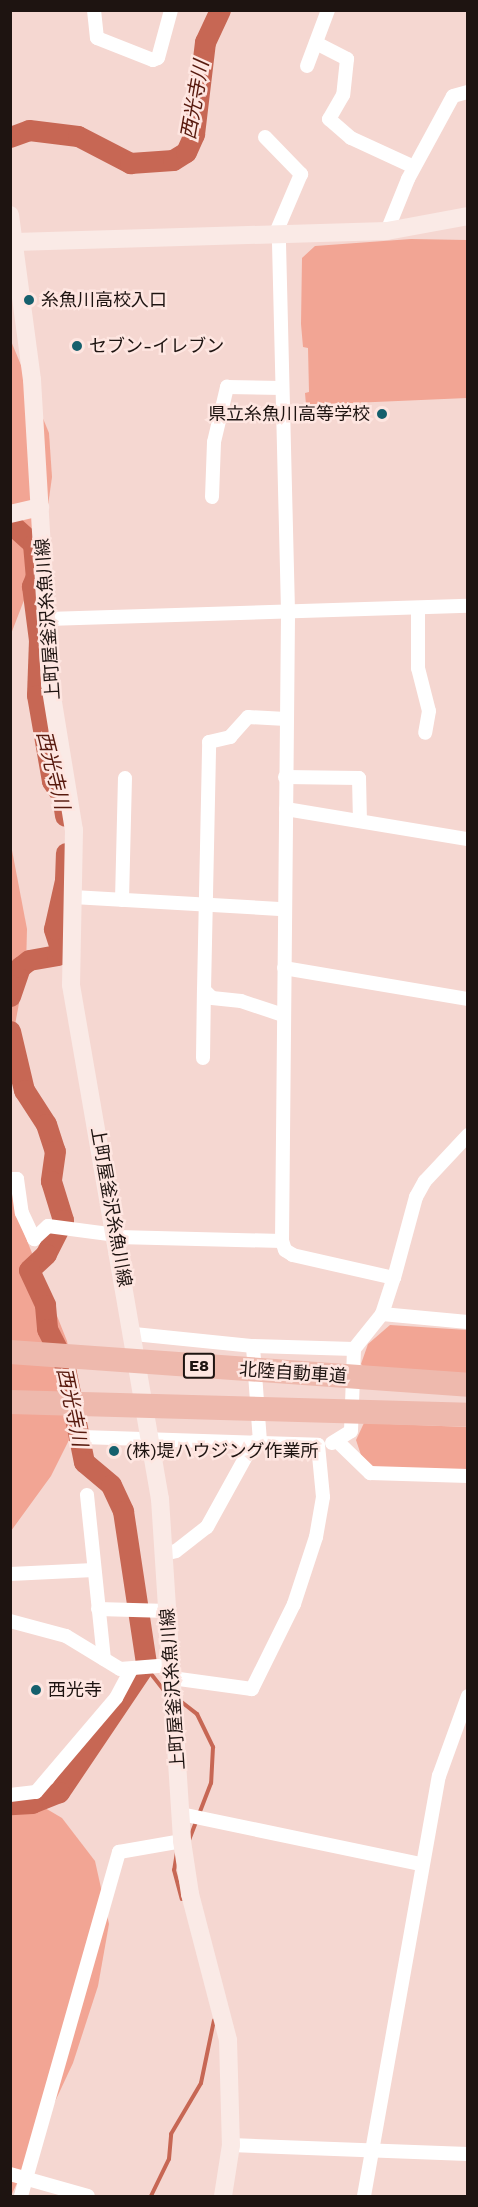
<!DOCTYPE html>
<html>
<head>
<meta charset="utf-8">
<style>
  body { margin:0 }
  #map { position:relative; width:478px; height:2207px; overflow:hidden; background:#f5d7d1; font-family:"Work Sans","Noto Sans JP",sans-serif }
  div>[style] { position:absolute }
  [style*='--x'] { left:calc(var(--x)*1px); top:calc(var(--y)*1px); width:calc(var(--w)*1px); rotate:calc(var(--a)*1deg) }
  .green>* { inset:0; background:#f2a594 }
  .stream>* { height:4px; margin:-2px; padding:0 2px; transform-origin:2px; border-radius:2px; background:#c76754 }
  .river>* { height:21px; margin:-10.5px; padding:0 10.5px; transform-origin:10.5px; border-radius:10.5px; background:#c76754 }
  .street>* { height:14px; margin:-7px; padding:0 7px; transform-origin:7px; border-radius:7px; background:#fff }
  .secondary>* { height:18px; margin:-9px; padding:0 9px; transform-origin:9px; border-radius:9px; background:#faeae6 }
  .highway>* { height:24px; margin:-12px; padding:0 12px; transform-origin:12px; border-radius:12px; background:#eeb9ad }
  .dots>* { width:16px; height:16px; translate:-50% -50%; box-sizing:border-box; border:3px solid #fee6e1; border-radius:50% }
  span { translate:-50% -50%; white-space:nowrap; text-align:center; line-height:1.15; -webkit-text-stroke:5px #fee6e1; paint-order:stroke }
  .shield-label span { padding:2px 4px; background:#fee6e1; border:2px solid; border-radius:4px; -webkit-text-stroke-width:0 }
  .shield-label { font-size:16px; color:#1e1411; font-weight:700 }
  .poi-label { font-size:18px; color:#1e1411 }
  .left { translate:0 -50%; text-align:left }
  .right { translate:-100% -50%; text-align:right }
  .street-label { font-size:18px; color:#1e1411 }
  .water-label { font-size:20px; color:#57190d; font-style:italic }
  .frame { position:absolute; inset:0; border:12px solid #1e1411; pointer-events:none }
</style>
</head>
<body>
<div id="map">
  <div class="green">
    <i style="clip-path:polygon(411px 239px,467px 240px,467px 398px,306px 405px,305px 393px,309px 392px,308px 348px,303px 347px,301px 324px,302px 258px,315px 246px)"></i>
    <i style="clip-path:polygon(11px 341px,49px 433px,52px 477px,41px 556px,11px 634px)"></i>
    <i style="clip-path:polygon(11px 845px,27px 929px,26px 966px,11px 1046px)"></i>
    <i style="clip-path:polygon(10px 1181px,24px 1233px,67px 1341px,77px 1391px,71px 1436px,51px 1476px,11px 1531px)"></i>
    <i style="clip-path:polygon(390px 1325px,467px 1330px,467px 1376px,366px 1370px,361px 1364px,368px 1344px)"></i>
    <i style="clip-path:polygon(364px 1423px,467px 1427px,467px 1471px,373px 1468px,361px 1455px,356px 1440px)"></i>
    <i style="clip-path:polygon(10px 1798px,28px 1798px,62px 1818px,95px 1861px,109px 1924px,98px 1986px,73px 2063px,11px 2196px)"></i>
  </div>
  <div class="stream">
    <i style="--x:148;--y:1670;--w:28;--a:52"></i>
    <i style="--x:179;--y:1700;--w:23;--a:38"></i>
    <i style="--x:197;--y:1714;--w:37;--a:64"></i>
    <i style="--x:213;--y:1747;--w:36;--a:93"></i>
    <i style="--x:211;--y:1783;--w:61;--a:111.1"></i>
    <i style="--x:177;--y:1852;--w:18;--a:99"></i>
    <i style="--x:174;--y:1870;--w:30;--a:75"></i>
    <i style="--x:151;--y:2196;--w:41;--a:-64.1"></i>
    <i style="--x:169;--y:2159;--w:25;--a:-85"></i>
    <i style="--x:171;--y:2134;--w:59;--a:-59.5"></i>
    <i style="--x:201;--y:2083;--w:64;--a:-78.3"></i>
  </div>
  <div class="river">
    <i style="--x:10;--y:137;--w:20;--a:-20"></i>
    <i style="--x:29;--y:130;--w:49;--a:7"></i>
    <i style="--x:78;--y:136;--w:59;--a:27.4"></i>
    <i style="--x:130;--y:163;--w:43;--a:-4"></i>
    <i style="--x:173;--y:160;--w:15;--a:-32"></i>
    <i style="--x:186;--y:152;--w:20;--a:-66"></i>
    <i style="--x:194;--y:134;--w:93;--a:-83.2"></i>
    <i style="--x:205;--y:42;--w:35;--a:-65"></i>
    <i style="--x:10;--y:523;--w:31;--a:42"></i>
    <i style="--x:33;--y:544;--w:32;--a:85"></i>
    <i style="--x:36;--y:576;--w:11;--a:112"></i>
    <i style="--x:32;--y:586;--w:54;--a:82.6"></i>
    <i style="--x:39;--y:640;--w:55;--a:92.1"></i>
    <i style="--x:37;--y:695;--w:87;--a:80.1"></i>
    <i style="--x:52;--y:781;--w:18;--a:56"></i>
    <i style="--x:62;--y:796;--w:20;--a:81"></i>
    <i style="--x:10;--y:996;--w:31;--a:-71"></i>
    <i style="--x:20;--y:967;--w:11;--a:-38"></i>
    <i style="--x:29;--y:960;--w:28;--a:-10"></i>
    <i style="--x:57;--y:955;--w:6;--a:-45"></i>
    <i style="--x:61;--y:951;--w:23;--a:-108"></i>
    <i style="--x:54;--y:929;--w:50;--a:-77.3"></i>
    <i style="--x:65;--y:880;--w:27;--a:-88"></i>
    <i style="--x:10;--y:1031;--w:61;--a:76.7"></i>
    <i style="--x:24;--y:1090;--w:40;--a:57.1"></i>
    <i style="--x:46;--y:1124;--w:28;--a:72"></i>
    <i style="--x:55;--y:1151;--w:30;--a:98"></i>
    <i style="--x:51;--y:1181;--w:41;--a:72.9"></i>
    <i style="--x:63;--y:1220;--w:38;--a:117"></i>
    <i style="--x:46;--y:1254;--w:23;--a:137"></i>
    <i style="--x:29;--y:1270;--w:38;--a:65"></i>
    <i style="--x:45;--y:1305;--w:24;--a:85"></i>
    <i style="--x:47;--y:1329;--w:38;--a:63"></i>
    <i style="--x:64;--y:1363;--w:101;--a:78.6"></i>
    <i style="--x:84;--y:1462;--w:35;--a:40"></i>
    <i style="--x:111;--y:1485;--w:29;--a:65"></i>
    <i style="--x:123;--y:1511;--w:154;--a:81.4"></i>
    <i style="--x:146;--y:1663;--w:156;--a:124"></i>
    <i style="--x:59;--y:1792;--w:29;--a:158"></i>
    <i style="--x:32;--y:1803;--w:22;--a:177"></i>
  </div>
  <div class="street">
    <i style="--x:94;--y:10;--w:28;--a:84"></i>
    <i style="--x:97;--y:38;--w:60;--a:21.4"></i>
    <i style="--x:153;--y:60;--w:5;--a:-22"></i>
    <i style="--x:158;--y:58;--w:50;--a:-74.8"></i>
    <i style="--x:316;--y:43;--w:35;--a:27"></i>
    <i style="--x:347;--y:59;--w:36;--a:96"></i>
    <i style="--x:343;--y:95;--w:28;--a:120"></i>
    <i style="--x:329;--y:119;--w:29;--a:41"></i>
    <i style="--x:351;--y:138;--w:69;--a:24.7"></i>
    <i style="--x:307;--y:66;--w:60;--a:-69.4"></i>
    <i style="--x:265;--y:137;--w:52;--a:45.8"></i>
    <i style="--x:301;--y:174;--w:66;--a:113.1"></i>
    <i style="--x:387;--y:231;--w:56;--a:-68"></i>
    <i style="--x:408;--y:179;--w:94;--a:-61.5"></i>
    <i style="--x:453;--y:96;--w:16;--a:-15"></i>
    <i style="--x:212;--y:497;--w:55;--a:-87.9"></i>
    <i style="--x:214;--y:442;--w:57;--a:-76.7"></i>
    <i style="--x:227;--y:387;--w:55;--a:1"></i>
    <i style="--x:418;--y:608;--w:60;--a:90"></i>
    <i style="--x:418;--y:668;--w:44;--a:75.7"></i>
    <i style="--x:429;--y:711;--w:22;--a:100"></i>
    <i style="--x:47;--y:619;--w:421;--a:-1.8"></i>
    <i style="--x:285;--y:777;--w:74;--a:0.8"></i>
    <i style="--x:359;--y:778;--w:43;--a:88.7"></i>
    <i style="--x:286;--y:809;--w:184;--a:9.4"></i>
    <i style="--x:73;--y:897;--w:211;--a:3.3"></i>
    <i style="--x:122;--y:900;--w:122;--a:-88.6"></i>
    <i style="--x:284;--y:968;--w:187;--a:9.6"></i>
    <i style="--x:283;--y:1015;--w:44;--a:-161.6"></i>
    <i style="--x:241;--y:1001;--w:29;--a:-174"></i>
    <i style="--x:212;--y:998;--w:11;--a:-135"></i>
    <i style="--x:204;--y:990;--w:248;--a:-88.8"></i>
    <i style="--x:209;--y:742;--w:22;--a:-13"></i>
    <i style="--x:230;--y:737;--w:27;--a:-48"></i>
    <i style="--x:248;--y:717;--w:38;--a:3"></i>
    <i style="--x:203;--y:1058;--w:68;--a:-89.2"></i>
    <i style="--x:10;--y:1179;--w:7;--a:0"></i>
    <i style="--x:17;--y:1179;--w:34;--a:82"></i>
    <i style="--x:22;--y:1213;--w:29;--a:65"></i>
    <i style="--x:34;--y:1239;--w:19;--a:-43"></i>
    <i style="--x:48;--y:1226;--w:69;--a:7.5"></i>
    <i style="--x:117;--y:1237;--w:165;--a:1.4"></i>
    <i style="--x:394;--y:1278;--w:84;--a:-74.8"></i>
    <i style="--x:416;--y:1197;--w:18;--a:-61"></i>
    <i style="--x:425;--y:1181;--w:63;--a:-46.9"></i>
    <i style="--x:382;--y:1314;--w:86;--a:5.3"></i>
    <i style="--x:134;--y:1334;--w:120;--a:5.8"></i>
    <i style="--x:82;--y:1437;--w:236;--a:1.9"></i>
    <i style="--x:318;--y:1445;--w:52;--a:84.5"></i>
    <i style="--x:323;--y:1497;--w:41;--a:99.9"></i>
    <i style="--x:316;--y:1537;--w:71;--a:108.2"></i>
    <i style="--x:294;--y:1604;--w:95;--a:116.3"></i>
    <i style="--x:252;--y:1689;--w:81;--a:-172.2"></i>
    <i style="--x:260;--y:1442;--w:96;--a:-94.2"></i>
    <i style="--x:253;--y:1346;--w:101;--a:1.7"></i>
    <i style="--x:354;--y:1349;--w:45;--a:-51.3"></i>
    <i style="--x:382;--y:1314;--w:38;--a:-72"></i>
    <i style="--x:394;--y:1278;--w:104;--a:-167.2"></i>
    <i style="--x:293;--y:1255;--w:9;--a:-148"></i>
    <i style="--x:285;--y:1250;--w:9;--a:-108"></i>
    <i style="--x:282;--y:1241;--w:630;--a:-89.45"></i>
    <i style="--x:288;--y:611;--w:377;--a:-91.4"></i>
    <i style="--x:338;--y:1442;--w:45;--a:44.1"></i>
    <i style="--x:370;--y:1473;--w:98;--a:1.8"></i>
    <i style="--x:332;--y:1443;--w:22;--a:-32"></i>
    <i style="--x:351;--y:1431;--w:82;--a:-87.9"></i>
    <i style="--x:87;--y:1495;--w:165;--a:84.1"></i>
    <i style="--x:164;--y:1554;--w:12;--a:-14"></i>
    <i style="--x:176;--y:1551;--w:39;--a:-38"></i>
    <i style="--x:207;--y:1527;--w:97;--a:-61.1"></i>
    <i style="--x:10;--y:1574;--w:84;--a:-2.7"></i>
    <i style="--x:98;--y:1609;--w:70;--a:1.6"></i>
    <i style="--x:10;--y:1621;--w:58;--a:15"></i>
    <i style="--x:66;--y:1636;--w:63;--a:31.4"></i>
    <i style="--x:120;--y:1669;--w:51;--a:-4.5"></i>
    <i style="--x:10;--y:1795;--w:26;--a:-7"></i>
    <i style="--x:36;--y:1792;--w:123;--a:-49.6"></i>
    <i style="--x:116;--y:1698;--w:32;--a:-62"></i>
    <i style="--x:181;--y:1814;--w:245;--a:11.8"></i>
    <i style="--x:231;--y:2145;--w:237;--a:2.2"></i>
    <i style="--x:10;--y:2174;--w:81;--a:15.8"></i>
    <i style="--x:21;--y:2196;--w:358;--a:-74.1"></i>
    <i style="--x:119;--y:1852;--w:64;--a:-9.9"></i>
    <i style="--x:364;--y:2196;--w:427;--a:-79.9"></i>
    <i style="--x:439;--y:1776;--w:85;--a:-70.1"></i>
  </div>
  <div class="secondary">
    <i style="--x:10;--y:215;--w:166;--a:82.4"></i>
    <i style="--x:32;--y:380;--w:305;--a:86.6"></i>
    <i style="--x:50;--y:684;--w:148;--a:80.7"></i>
    <i style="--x:74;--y:830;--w:155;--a:91.1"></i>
    <i style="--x:71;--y:985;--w:522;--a:80.18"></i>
    <i style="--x:160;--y:1499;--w:343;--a:86.3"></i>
    <i style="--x:182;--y:1841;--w:54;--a:81.4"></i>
    <i style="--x:190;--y:1894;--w:151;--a:75.4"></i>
    <i style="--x:228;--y:2040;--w:105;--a:88.4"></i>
    <i style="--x:231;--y:2145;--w:52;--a:98.9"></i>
    <i style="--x:15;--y:242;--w:372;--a:-1.7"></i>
    <i style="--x:387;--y:231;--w:82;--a:-10.5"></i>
    <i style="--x:10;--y:514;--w:31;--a:-13"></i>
  </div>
  <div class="highway">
    <i style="--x:10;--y:1352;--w:459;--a:4.1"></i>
    <i style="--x:10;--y:1402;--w:458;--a:1.6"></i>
  </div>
  <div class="dots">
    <i style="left:29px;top:300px;background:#15606d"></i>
    <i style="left:77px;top:346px;background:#15606d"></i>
    <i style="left:382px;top:414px;background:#15606d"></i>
    <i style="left:114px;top:1451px;background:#15606d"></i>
    <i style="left:36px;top:1690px;background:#15606d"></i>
  </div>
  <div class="shield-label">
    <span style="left:199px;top:1366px">E8</span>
  </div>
  <div class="poi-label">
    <span class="left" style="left:41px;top:300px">糸魚川高校入口</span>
    <span class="left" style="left:89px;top:346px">セブン-イレブン</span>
    <span class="right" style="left:370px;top:414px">県立糸魚川高等学校</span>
    <span class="left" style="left:126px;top:1451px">(株)堤ハウジング作業所</span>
    <span class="left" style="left:48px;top:1690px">西光寺</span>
  </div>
  <div class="street-label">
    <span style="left:48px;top:619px;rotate:-94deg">上町屋釜沢糸魚川線</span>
    <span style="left:111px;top:1207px;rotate:80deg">上町屋釜沢糸魚川線</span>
    <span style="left:293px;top:1373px;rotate:4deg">北陸自動車道</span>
    <span style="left:173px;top:1689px;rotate:-94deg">上町屋釜沢糸魚川線</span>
  </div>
  <div class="water-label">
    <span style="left:195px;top:100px;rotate:-80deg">西光寺川</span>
    <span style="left:53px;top:770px;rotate:76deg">西光寺川</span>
    <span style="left:72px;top:1407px;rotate:78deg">西光寺川</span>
  </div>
  <div class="frame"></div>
</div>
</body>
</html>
